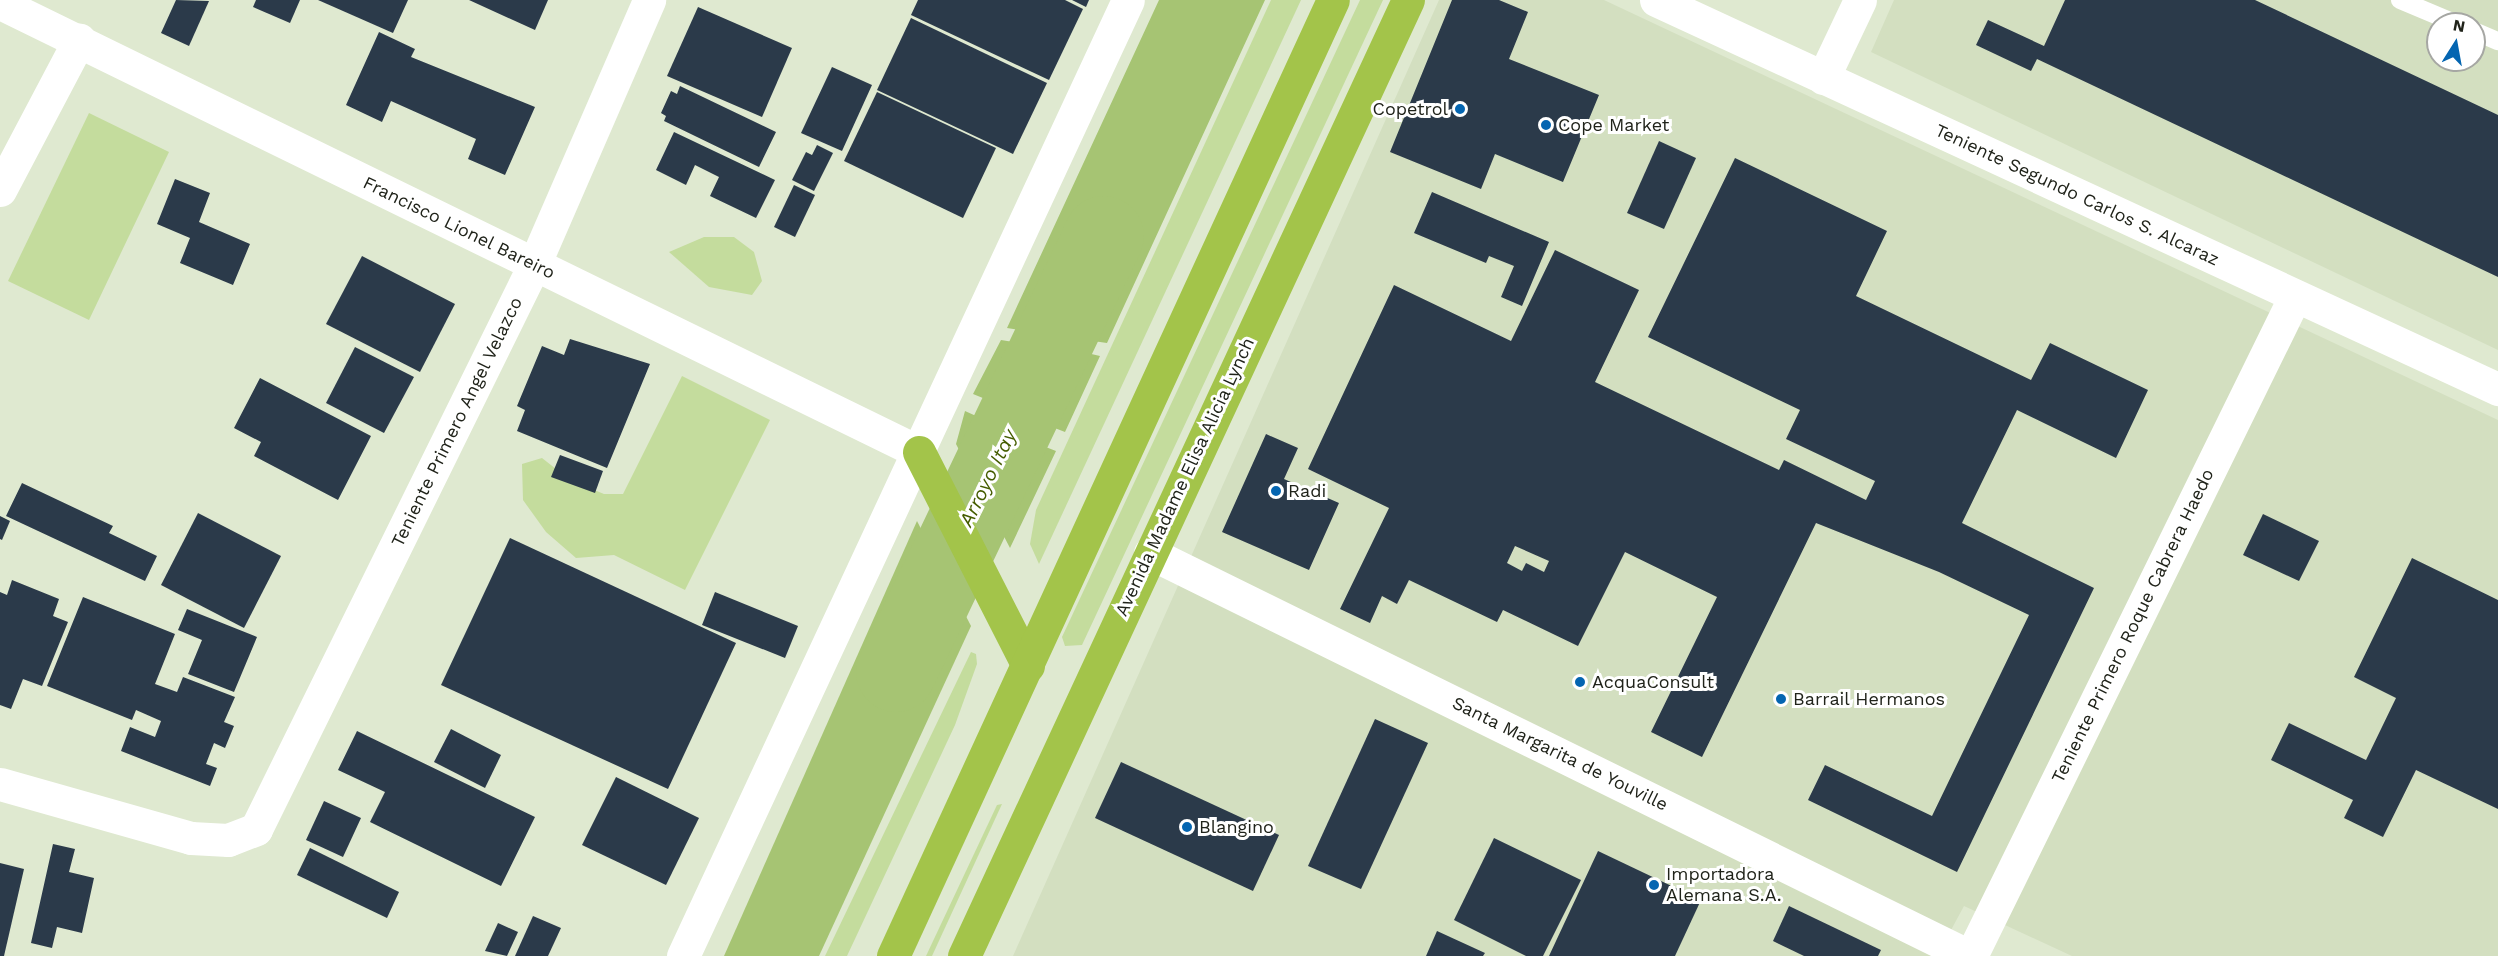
<!DOCTYPE html>
<html>
<head>
<meta charset="utf-8">
<style>
  body { margin:0 }
  #map { position:relative; width:2498px; height:956px; overflow:hidden; background:#dfe9d0; font-family:"Work Sans",sans-serif }
  div>[style] { position:absolute }
  [style*='--x'] { left:calc(var(--x)*1px); top:calc(var(--y)*1px); width:calc(var(--w)*1px); rotate:calc(var(--a)*1deg) }
  .built>* { inset:0; background:#d3dfc0 }
  .green>* { inset:0; background:#c4dc9d }
  .water>* { inset:0; background:#a6c473 }
  .river>* { height:80px; margin:-40px; padding:0 40px; transform-origin:40px; border-radius:40px; background:#a6c473 }
  .building>* { inset:0; background:#2b3a4a }
  .service>* { height:18px; margin:-9px; padding:0 9px; transform-origin:9px; border-radius:9px; background:#fff }
  .minor>* { height:33px; margin:-16.5px; padding:0 16.5px; transform-origin:16.5px; border-radius:16.5px; background:#fff }
  .tertiary>* { height:33px; margin:-16.5px; padding:0 16.5px; transform-origin:16.5px; border-radius:16.5px; background:#fff }
  .secondary>* { height:33px; margin:-16.5px; padding:0 16.5px; transform-origin:16.5px; border-radius:16.5px; background:#fff }
  .trunk>* { height:33px; margin:-16.5px; padding:0 16.5px; transform-origin:16.5px; border-radius:16.5px; background:#a3c44a }
  .dots>* { width:16px; height:16px; translate:-50% -50%; box-sizing:border-box; border:3px solid #fff; border-radius:50% }
  span { translate:-50% -50%; white-space:nowrap; text-align:center; line-height:1.15; -webkit-text-stroke:6px #fff; paint-order:stroke }
  .poi-label { font-size:18px; color:#20231a }
  .right { translate:-100% -50%; text-align:right }
  .left { translate:0 -50%; text-align:left }
  .street-label { font-size:18px; color:#20231a }
  .water-label { font-size:20px; color:#455d00; font-style:italic }
  .north { position:absolute; left:2426px; top:12px; width:60px; height:60px; box-sizing:border-box; background:#fff; border:2px solid #a6a7a3; border-radius:50%; rotate:11deg; font-size:16px; font-weight:700; line-height:24px; text-align:center; color:#20231a }
  .north::after { content:''; display:block; margin:auto; width:21px; height:27px; background:#0465b1; clip-path:polygon(50% 0,100% 100%,50% 72%,0 100%) }
</style>
</head>
<body>
<div id="map">
  <div class="built">
    <i style="clip-path:polygon(1439px 0,1604px 0,2498px 420px,2498px 956px,2072px 956px,1964px 906px,1937px 956px,1013px 956px)"></i>
    <i style="clip-path:polygon(evenodd,1894px 0,2498px 0,2498px 350px,1871px 52px,1894px 0,2438px 24px,2474px 24px,2474px 60px,2438px 60px,2438px 24px)"></i>
  </div>
  <div class="green">
    <i style="clip-path:polygon(1271px 0,1301px 0,1039px 564px,1030px 544px,1036px 510px)"></i>
    <i style="clip-path:polygon(1360px 0,1383px 0,1082px 645px,1065px 646px,1062px 637px)"></i>
    <i style="clip-path:polygon(89px 113px,169px 152px,89px 320px,8px 281px)"></i>
    <i style="clip-path:polygon(704px 237px,734px 237px,754px 252px,762px 281px,752px 295px,709px 287px,669px 252px)"></i>
    <i style="clip-path:polygon(682px 376px,770px 420px,685px 590px,614px 555px,576px 558px,546px 532px,523px 500px,522px 464px,542px 458px,570px 480px,604px 494px,623px 494px)"></i>
    <i style="clip-path:polygon(971px 652px,976px 654px,977px 664px,955px 725px,847px 956px,825px 956px)"></i>
    <i style="clip-path:polygon(1002px 804px,932px 956px,926px 956px,997px 805px)"></i>
  </div>
  <div class="water">
    <i style="clip-path:polygon(1159px 0,1265px 0,1107px 343px,1093px 341px,1087px 353px,1100px 356px,1065px 432px,1047px 425px,1038px 444px,1056px 451px,1010px 548px,956px 444px,965px 411px,1038px 444px,1047px 424px,973px 394px,1001px 340px,1085px 353px,1091px 342px,1007px 328px)"></i>
    <i style="clip-path:polygon(917px 521px,971px 626px,819px 956px,724px 956px)"></i>
  </div>
  <div class="river">
    <i style="--x:896;--y:672;--w:483;--a:-64.5"></i>
  </div>
  <div class="building">
    <i style="clip-path:polygon(176px 0,209px 1px,189px 46px,161px 33px)"></i>
    <i style="clip-path:polygon(256px 0,300px 0,290px 23px,253px 7px)"></i>
    <i style="clip-path:polygon(318px 0,408px 0,393px 33px)"></i>
    <i style="clip-path:polygon(469px 0,548px 0,535px 30px)"></i>
    <i style="clip-path:polygon(918px 0,1065px 0,1083px 9px,1049px 80px,911px 15px)"></i>
    <i style="clip-path:polygon(1072px 0,1089px 0,1086px 7px)"></i>
    <i style="clip-path:polygon(1452px 0,1499px 0,1528px 12px,1509px 59px,1599px 95px,1563px 182px,1495px 154px,1481px 189px,1390px 152px)"></i>
    <i style="clip-path:polygon(2065px 0,2255px 0,2498px 115px,2498px 277px,2037px 59px,2031px 71px,1976px 45px,1988px 20px,2044px 46px)"></i>
    <i style="clip-path:polygon(698px 7px,792px 48px,762px 117px,667px 76px)"></i>
    <i style="clip-path:polygon(911px 18px,1047px 83px,1013px 154px,877px 90px)"></i>
    <i style="clip-path:polygon(379px 32px,415px 49px,411px 57px,535px 107px,505px 175px,468px 159px,476px 139px,391px 101px,382px 122px,346px 105px)"></i>
    <i style="clip-path:polygon(832px 67px,872px 85px,842px 151px,801px 133px)"></i>
    <i style="clip-path:polygon(680px 86px,776px 132px,759px 167px,664px 121px,666px 116px,661px 113px,671px 91px,677px 94px)"></i>
    <i style="clip-path:polygon(877px 92px,996px 148px,963px 218px,844px 161px)"></i>
    <i style="clip-path:polygon(674px 132px,775px 180px,756px 218px,710px 196px,719px 177px,695px 165px,686px 185px,656px 170px)"></i>
    <i style="clip-path:polygon(1659px 141px,1696px 158px,1664px 229px,1627px 213px)"></i>
    <i style="clip-path:polygon(817px 145px,833px 153px,814px 191px,792px 180px,806px 152px,812px 155px)"></i>
    <i style="clip-path:polygon(evenodd,1735px 158px,1887px 231px,1856px 296px,2031px 380px,2050px 343px,2148px 390px,2116px 458px,2017px 410px,1962px 523px,2094px 588px,1957px 872px,1808px 800px,1825px 765px,1932px 816px,2029px 615px,1939px 572px,1816px 523px,1702px 757px,1651px 732px,1717px 597px,1625px 552px,1578px 646px,1503px 610px,1497px 622px,1409px 580px,1397px 604px,1382px 596px,1370px 623px,1340px 609px,1389px 508px,1308px 469px,1394px 285px,1511px 341px,1555px 250px,1639px 290px,1595px 382px,1779px 470px,1784px 460px,1866px 500px,1875px 481px,1786px 439px,1800px 410px,1648px 337px,1735px 158px,1515px 546px,1549px 561px,1544px 572px,1526px 563px,1522px 571px,1507px 563px,1515px 546px)"></i>
    <i style="clip-path:polygon(175px 179px,210px 193px,199px 222px,250px 244px,233px 285px,180px 263px,190px 238px,157px 224px)"></i>
    <i style="clip-path:polygon(794px 185px,815px 195px,795px 237px,774px 227px)"></i>
    <i style="clip-path:polygon(1432px 192px,1549px 242px,1522px 306px,1501px 297px,1514px 266px,1489px 256px,1486px 263px,1414px 233px)"></i>
    <i style="clip-path:polygon(362px 256px,455px 304px,420px 372px,326px 324px)"></i>
    <i style="clip-path:polygon(570px 339px,650px 364px,607px 468px,517px 431px,525px 410px,517px 406px,542px 346px,564px 355px)"></i>
    <i style="clip-path:polygon(355px 347px,414px 377px,384px 433px,326px 403px)"></i>
    <i style="clip-path:polygon(260px 378px,371px 436px,338px 500px,254px 456px,261px 442px,234px 428px)"></i>
    <i style="clip-path:polygon(1266px 434px,1298px 448px,1284px 479px,1339px 503px,1309px 570px,1222px 532px)"></i>
    <i style="clip-path:polygon(560px 455px,603px 471px,595px 493px,551px 477px)"></i>
    <i style="clip-path:polygon(22px 483px,113px 526px,109px 533px,157px 556px,145px 581px,6px 516px)"></i>
    <i style="clip-path:polygon(198px 513px,281px 556px,244px 628px,161px 585px)"></i>
    <i style="clip-path:polygon(2263px 514px,2319px 541px,2299px 581px,2243px 555px)"></i>
    <i style="clip-path:polygon(0 516px,10px 521px,2px 540px,0 539px)"></i>
    <i style="clip-path:polygon(510px 538px,736px 643px,668px 789px,441px 685px)"></i>
    <i style="clip-path:polygon(2412px 558px,2498px 600px,2498px 809px,2416px 770px,2383px 837px,2344px 818px,2353px 800px,2271px 760px,2289px 723px,2366px 760px,2396px 698px,2354px 677px)"></i>
    <i style="clip-path:polygon(12px 580px,59px 599px,53px 616px,68px 622px,42px 686px,23px 679px,11px 709px,0 705px,0 592px,7px 595px)"></i>
    <i style="clip-path:polygon(715px 592px,798px 626px,785px 658px,702px 625px)"></i>
    <i style="clip-path:polygon(83px 597px,175px 634px,155px 684px,177px 692px,183px 677px,235px 697px,224px 722px,234px 726px,225px 748px,214px 743px,206px 764px,217px 768px,210px 786px,121px 751px,130px 727px,155px 737px,161px 721px,136px 710px,132px 720px,47px 686px)"></i>
    <i style="clip-path:polygon(187px 609px,257px 637px,234px 692px,188px 674px,202px 640px,178px 630px)"></i>
    <i style="clip-path:polygon(1375px 719px,1428px 743px,1361px 889px,1308px 866px)"></i>
    <i style="clip-path:polygon(451px 729px,501px 755px,485px 788px,434px 762px)"></i>
    <i style="clip-path:polygon(357px 731px,535px 817px,501px 886px,370px 822px,385px 792px,338px 770px)"></i>
    <i style="clip-path:polygon(1121px 762px,1279px 835px,1253px 891px,1095px 818px)"></i>
    <i style="clip-path:polygon(616px 777px,699px 818px,666px 885px,582px 845px)"></i>
    <i style="clip-path:polygon(324px 801px,361px 818px,343px 857px,306px 840px)"></i>
    <i style="clip-path:polygon(1494px 838px,1581px 880px,1543px 956px,1526px 956px,1454px 920px)"></i>
    <i style="clip-path:polygon(53px 844px,75px 849px,69px 872px,94px 878px,82px 933px,57px 927px,52px 948px,31px 943px)"></i>
    <i style="clip-path:polygon(310px 848px,399px 892px,387px 918px,297px 875px)"></i>
    <i style="clip-path:polygon(1598px 851px,1701px 900px,1675px 956px,1549px 956px)"></i>
    <i style="clip-path:polygon(0 863px,24px 869px,4px 956px,0 956px)"></i>
    <i style="clip-path:polygon(1789px 906px,1881px 950px,1878px 956px,1804px 956px,1773px 941px)"></i>
    <i style="clip-path:polygon(533px 916px,561px 928px,548px 956px,515px 956px)"></i>
    <i style="clip-path:polygon(498px 923px,518px 932px,507px 956px,485px 951px)"></i>
    <i style="clip-path:polygon(1437px 931px,1485px 953px,1483px 956px,1426px 956px)"></i>
  </div>
  <div class="service">
    <i style="--x:2400;--y:0;--w:62;--a:22.8"></i>
    <i style="--x:2474;--y:31;--w:26;--a:23"></i>
  </div>
  <div class="minor">
    <i style="--x:1656;--y:0;--w:928;--a:24.8"></i>
    <i style="--x:0;--y:3;--w:1023;--a:26.04"></i>
    <i style="--x:1823;--y:78;--w:86;--a:-64.6"></i>
    <i style="--x:0;--y:190;--w:170;--a:-62.2"></i>
    <i style="--x:0;--y:784;--w:198;--a:15.8"></i>
    <i style="--x:191;--y:838;--w:37;--a:3"></i>
    <i style="--x:228;--y:840;--w:30;--a:-21"></i>
    <i style="--x:256;--y:829;--w:629;--a:-63.76"></i>
    <i style="--x:534;--y:265;--w:289;--a:-66.5"></i>
    <i style="--x:1971;--y:956;--w:735;--a:-63.85"></i>
  </div>
  <div class="tertiary">
    <i style="--x:1150;--y:553;--w:913;--a:26.2"></i>
  </div>
  <div class="secondary">
    <i style="--x:683;--y:956;--w:1054;--a:-65.04"></i>
  </div>
  <div class="trunk">
    <i style="--x:919;--y:452;--w:240;--a:63"></i>
    <i style="--x:893;--y:956;--w:1052;--a:-65.29"></i>
    <i style="--x:964;--y:956;--w:1054;--a:-65.09"></i>
  </div>
  <div class="dots">
    <i style="left:1460px;top:109px;background:#0465b1"></i>
    <i style="left:1546px;top:125px;background:#0465b1"></i>
    <i style="left:1276px;top:491px;background:#0465b1"></i>
    <i style="left:1580px;top:682px;background:#0465b1"></i>
    <i style="left:1781px;top:699px;background:#0465b1"></i>
    <i style="left:1187px;top:827px;background:#0465b1"></i>
    <i style="left:1654px;top:885px;background:#0465b1"></i>
  </div>
  <div class="poi-label">
    <span class="right" style="left:1448px;top:109px">Copetrol</span>
    <span class="left" style="left:1558px;top:125px">Cope Market</span>
    <span class="left" style="left:1288px;top:491px">Radi</span>
    <span class="left" style="left:1592px;top:682px">AcquaConsult</span>
    <span class="left" style="left:1793px;top:699px">Barrail Hermanos</span>
    <span class="left" style="left:1199px;top:827px">Blangino</span>
    <span class="left" style="left:1666px;top:885px">Importadora<br>Alemana S.A.</span>
  </div>
  <div class="street-label">
    <span style="left:2077px;top:195px;rotate:25deg">Teniente Segundo Carlos S. Alcaraz</span>
    <span style="left:459px;top:228px;rotate:26deg">Francisco Lionel Bareiro</span>
    <span style="left:457px;top:422px;rotate:-64deg">Teniente Primero Angel Velazco</span>
    <span style="left:1185px;top:477px;rotate:-65deg">Avenida Madame Elisa Alicia Lynch</span>
    <span style="left:2133px;top:626px;rotate:-64deg">Teniente Primero Roque Cabrera Haedo</span>
    <span style="left:1560px;top:754px;rotate:26deg">Santa Margarita de Youville</span>
  </div>
  <div class="water-label">
    <span style="left:988px;top:478px;rotate:-64deg">Arroyo Itay</span>
  </div>
  <div class="north">N</div>
</div>
</body>
</html>
